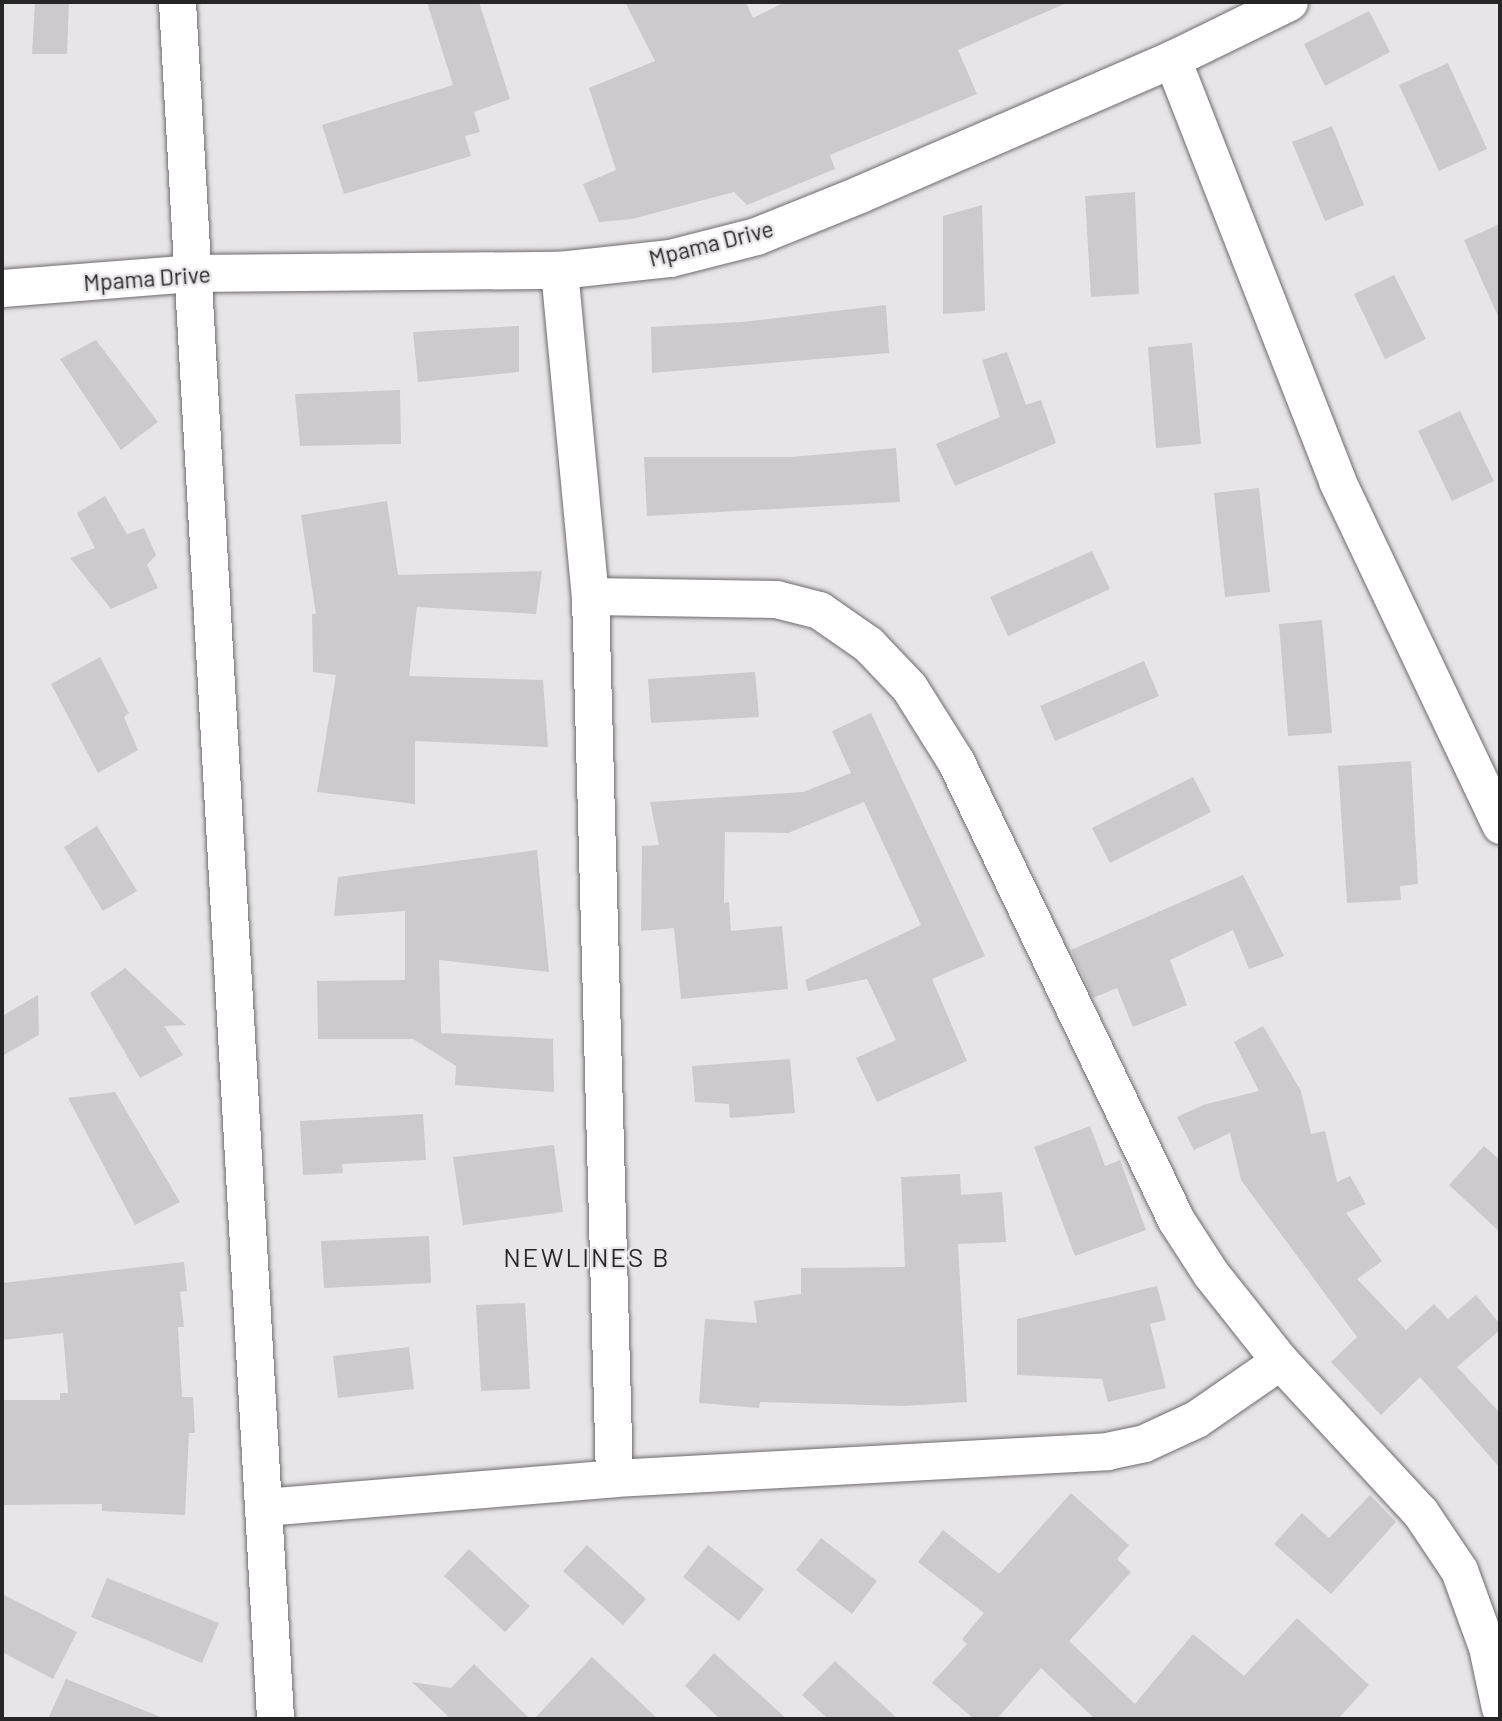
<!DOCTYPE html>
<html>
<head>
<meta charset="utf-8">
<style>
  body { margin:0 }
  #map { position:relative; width:1502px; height:1721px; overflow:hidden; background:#e8e5e8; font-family:Barlow,sans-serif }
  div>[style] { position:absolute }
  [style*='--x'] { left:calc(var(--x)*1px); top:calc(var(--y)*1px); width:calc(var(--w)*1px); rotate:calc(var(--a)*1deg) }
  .building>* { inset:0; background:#cdcacd }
  .roads { filter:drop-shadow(0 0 2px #6e6c6e) drop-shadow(0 0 2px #6e6c6e) }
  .minor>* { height:37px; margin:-18.5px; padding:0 18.5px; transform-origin:18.5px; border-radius:18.5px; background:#fff }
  span { translate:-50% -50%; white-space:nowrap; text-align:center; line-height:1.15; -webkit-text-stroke:5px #e8e5e8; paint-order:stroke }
  .street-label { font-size:23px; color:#272627 }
  .quarter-label { font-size:26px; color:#272627; letter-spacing:2px }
  .frame { position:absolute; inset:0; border:4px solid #272627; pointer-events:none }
</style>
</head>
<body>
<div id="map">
  <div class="building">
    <i style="clip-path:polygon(35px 2px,69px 2px,67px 54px,32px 54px)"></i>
    <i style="clip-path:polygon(427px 2px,479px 2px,510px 99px,474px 112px,480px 132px,465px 136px,471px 156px,344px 194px,322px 125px,453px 85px)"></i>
    <i style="clip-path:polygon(625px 2px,746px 2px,753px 18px,785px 2px,1069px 2px,958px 50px,977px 94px,830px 155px,835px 169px,747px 205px,734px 192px,632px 219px,599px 222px,583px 184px,616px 170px,589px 88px,655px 61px)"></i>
    <i style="clip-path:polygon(1369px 11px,1390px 52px,1325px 86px,1304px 44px)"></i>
    <i style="clip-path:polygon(1448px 63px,1487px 149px,1439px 171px,1399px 85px)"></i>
    <i style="clip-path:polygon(1332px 126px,1364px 205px,1325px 221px,1292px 142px)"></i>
    <i style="clip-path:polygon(1135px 192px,1139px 294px,1091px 297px,1085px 196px)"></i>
    <i style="clip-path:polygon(982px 205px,985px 311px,943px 314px,943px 216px)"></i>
    <i style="clip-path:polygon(1500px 224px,1500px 321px,1464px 240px)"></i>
    <i style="clip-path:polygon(1394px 275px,1426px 339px,1385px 359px,1354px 294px)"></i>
    <i style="clip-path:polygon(886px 305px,889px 353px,652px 373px,651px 327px,742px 322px)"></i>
    <i style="clip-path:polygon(519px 326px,519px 372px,418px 382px,413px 332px)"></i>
    <i style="clip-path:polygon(96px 340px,158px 422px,121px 450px,60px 359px)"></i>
    <i style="clip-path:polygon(1192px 343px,1201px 444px,1156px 448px,1148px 347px)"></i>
    <i style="clip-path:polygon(1007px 352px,1026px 405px,1041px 400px,1056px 443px,955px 486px,936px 444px,1000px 417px,982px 360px)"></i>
    <i style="clip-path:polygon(400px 390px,401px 444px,300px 446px,295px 394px)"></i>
    <i style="clip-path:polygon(1460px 411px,1494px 481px,1452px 501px,1418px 431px)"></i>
    <i style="clip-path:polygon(896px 448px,900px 502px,647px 516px,644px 457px,790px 457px)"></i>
    <i style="clip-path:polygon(1259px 488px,1270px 592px,1225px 597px,1214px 493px)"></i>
    <i style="clip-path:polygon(105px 496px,127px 534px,144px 528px,156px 555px,147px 565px,158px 588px,111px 609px,70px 558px,95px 548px,77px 513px)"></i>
    <i style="clip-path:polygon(387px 501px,398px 575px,542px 571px,536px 614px,417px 607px,409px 676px,543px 680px,548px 747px,415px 741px,415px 804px,317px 792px,336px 675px,313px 672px,312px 614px,316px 614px,301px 515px)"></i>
    <i style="clip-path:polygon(1092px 551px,1110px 589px,1008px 636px,990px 597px)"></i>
    <i style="clip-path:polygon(1322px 620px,1332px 733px,1288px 736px,1279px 624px)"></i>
    <i style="clip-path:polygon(100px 657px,129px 713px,124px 717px,138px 750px,98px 773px,51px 684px)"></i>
    <i style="clip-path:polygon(1144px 661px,1159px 696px,1055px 741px,1040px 706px)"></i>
    <i style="clip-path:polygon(755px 672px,759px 717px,651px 723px,648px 679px)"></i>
    <i style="clip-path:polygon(871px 713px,985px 956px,932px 979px,967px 1061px,877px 1102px,856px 1058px,896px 1040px,867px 979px,808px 991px,805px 980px,921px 925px,864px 802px,788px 833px,725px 832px,724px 903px,729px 902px,731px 931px,782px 926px,788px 989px,681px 999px,674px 928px,641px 931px,642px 846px,659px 845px,650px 802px,803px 792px,851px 773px,832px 731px)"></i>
    <i style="clip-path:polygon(1411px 761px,1418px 884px,1400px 886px,1401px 900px,1347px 903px,1338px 766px)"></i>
    <i style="clip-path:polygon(1193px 777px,1211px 812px,1110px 863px,1092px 828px)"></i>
    <i style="clip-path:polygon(97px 826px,137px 891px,103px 911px,64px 847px)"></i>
    <i style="clip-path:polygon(537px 850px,549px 972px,439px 960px,441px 1033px,553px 1039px,554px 1092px,455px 1085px,456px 1066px,413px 1039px,318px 1039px,317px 981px,405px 980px,405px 911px,334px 916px,338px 877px)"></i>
    <i style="clip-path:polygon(1243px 875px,1284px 956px,1249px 969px,1233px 930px,1170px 960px,1187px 1005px,1133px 1027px,1117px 988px,1093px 998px,1071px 950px)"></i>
    <i style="clip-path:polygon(125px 968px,186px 1025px,164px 1026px,183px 1055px,140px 1078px,90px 993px)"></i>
    <i style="clip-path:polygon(38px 995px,39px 1035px,2px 1056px,2px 1016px)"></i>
    <i style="clip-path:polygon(1263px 1026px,1301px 1091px,1311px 1134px,1325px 1131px,1337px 1182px,1350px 1176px,1366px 1204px,1346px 1213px,1382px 1261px,1357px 1279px,1406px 1330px,1434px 1304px,1448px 1319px,1476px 1295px,1500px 1324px,1500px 1330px,1457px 1367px,1500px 1413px,1500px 1468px,1420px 1377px,1381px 1415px,1331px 1362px,1357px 1337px,1241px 1180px,1230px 1133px,1194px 1150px,1177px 1117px,1203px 1105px,1259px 1091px,1234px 1042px)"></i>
    <i style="clip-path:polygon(790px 1059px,795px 1113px,730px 1118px,729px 1104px,695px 1102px,692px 1066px)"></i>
    <i style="clip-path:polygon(115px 1092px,180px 1202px,135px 1225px,68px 1098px)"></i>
    <i style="clip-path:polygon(423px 1114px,426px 1160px,342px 1164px,343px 1173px,303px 1175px,300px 1121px)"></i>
    <i style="clip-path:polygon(1090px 1126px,1105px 1166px,1120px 1160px,1146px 1230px,1075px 1256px,1034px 1147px)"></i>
    <i style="clip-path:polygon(554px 1145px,563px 1212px,463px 1225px,453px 1157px)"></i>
    <i style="clip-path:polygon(1484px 1146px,1500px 1160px,1500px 1232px,1449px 1185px)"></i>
    <i style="clip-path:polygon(960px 1174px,961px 1195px,1002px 1192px,1006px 1242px,958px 1244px,967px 1402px,904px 1406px,760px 1402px,759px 1408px,699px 1403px,705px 1319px,757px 1323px,754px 1301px,801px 1294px,801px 1268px,905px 1267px,901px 1177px)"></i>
    <i style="clip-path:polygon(429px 1236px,431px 1283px,324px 1288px,321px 1241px)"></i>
    <i style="clip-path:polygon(184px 1262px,187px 1291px,180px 1292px,184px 1327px,178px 1327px,182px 1397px,193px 1397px,195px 1433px,189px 1433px,185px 1515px,102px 1511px,102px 1504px,2px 1505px,2px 1400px,60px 1400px,60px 1393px,68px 1393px,63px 1333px,2px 1340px,2px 1283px)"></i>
    <i style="clip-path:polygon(1157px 1286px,1166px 1320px,1150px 1324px,1166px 1388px,1108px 1402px,1102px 1379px,1017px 1375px,1017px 1319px)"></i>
    <i style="clip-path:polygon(525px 1303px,530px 1389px,481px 1391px,476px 1305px)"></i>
    <i style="clip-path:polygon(409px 1347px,414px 1389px,338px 1398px,333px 1356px)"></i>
    <i style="clip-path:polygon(1071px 1493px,1129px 1545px,1117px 1559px,1131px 1572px,1069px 1641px,1135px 1704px,1193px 1634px,1244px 1676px,1297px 1618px,1369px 1685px,1338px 1719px,1095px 1719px,1041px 1668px,997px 1719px,974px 1719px,932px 1683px,967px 1644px,962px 1639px,984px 1613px,918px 1562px,943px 1530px,999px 1574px)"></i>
    <i style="clip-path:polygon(1370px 1495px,1396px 1522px,1331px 1594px,1274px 1544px,1302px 1513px,1329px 1538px)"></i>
    <i style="clip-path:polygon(821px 1538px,877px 1581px,852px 1614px,796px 1570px)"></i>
    <i style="clip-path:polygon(587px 1545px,646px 1599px,623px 1625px,563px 1571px)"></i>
    <i style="clip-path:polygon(708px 1545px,764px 1589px,739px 1621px,683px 1577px)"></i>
    <i style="clip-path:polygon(469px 1549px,530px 1606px,505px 1632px,444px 1576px)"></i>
    <i style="clip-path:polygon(107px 1578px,219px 1623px,202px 1663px,91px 1617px)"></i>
    <i style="clip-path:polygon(2px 1594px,77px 1632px,53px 1679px,2px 1652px)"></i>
    <i style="clip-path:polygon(714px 1653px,787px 1719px,720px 1719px,685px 1686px)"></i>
    <i style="clip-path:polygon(592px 1657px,658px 1719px,534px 1719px)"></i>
    <i style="clip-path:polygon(835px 1661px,898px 1719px,828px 1719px,802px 1695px)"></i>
    <i style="clip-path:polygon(474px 1664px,530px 1719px,451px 1719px,412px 1682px,451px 1688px)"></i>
    <i style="clip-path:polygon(66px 1679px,163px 1718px,162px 1719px,48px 1719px)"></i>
  </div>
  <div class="roads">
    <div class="minor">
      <i style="--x:177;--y:2;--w:1720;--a:86.73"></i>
      <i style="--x:1172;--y:59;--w:453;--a:68.6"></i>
      <i style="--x:1337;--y:481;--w:381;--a:64.6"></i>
      <i style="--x:559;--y:270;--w:327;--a:84.6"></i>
      <i style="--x:590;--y:596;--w:882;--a:88.44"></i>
      <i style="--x:2;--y:288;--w:190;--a:-4.5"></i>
      <i style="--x:191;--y:273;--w:368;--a:-0.5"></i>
      <i style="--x:559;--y:270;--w:112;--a:-6.2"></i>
      <i style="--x:670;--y:258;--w:89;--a:-14.3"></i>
      <i style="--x:756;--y:236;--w:112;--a:-22"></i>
      <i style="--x:860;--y:194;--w:340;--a:-23.4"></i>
      <i style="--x:1172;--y:59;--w:130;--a:-26"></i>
      <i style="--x:590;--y:596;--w:186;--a:0.9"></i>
      <i style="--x:776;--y:599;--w:44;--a:14.3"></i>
      <i style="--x:819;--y:610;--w:60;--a:34.8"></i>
      <i style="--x:868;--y:644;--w:59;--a:46.4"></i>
      <i style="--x:909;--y:687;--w:89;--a:57.9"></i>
      <i style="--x:956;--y:762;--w:508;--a:64.34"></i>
      <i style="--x:1176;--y:1220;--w:64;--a:57.1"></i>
      <i style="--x:1211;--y:1274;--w:111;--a:51.6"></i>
      <i style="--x:1280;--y:1361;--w:206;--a:47.2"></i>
      <i style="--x:1420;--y:1512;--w:70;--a:56.1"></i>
      <i style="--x:1459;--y:1570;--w:82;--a:70"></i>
      <i style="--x:1487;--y:1647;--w:62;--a:78"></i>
      <i style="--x:264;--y:1507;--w:351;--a:-4.7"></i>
      <i style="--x:614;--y:1478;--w:494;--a:-3.1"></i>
      <i style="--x:1107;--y:1451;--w:38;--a:-12"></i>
      <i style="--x:1144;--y:1443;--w:57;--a:-24.8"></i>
      <i style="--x:1196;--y:1419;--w:102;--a:-34.6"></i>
    </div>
  </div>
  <div class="street-label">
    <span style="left:711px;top:243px;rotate:-14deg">Mpama Drive</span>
    <span style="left:147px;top:278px;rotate:-4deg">Mpama Drive</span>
  </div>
  <div class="quarter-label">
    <span style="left:587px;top:1257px">NEWLINES B</span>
  </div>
  <div class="frame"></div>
</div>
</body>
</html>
